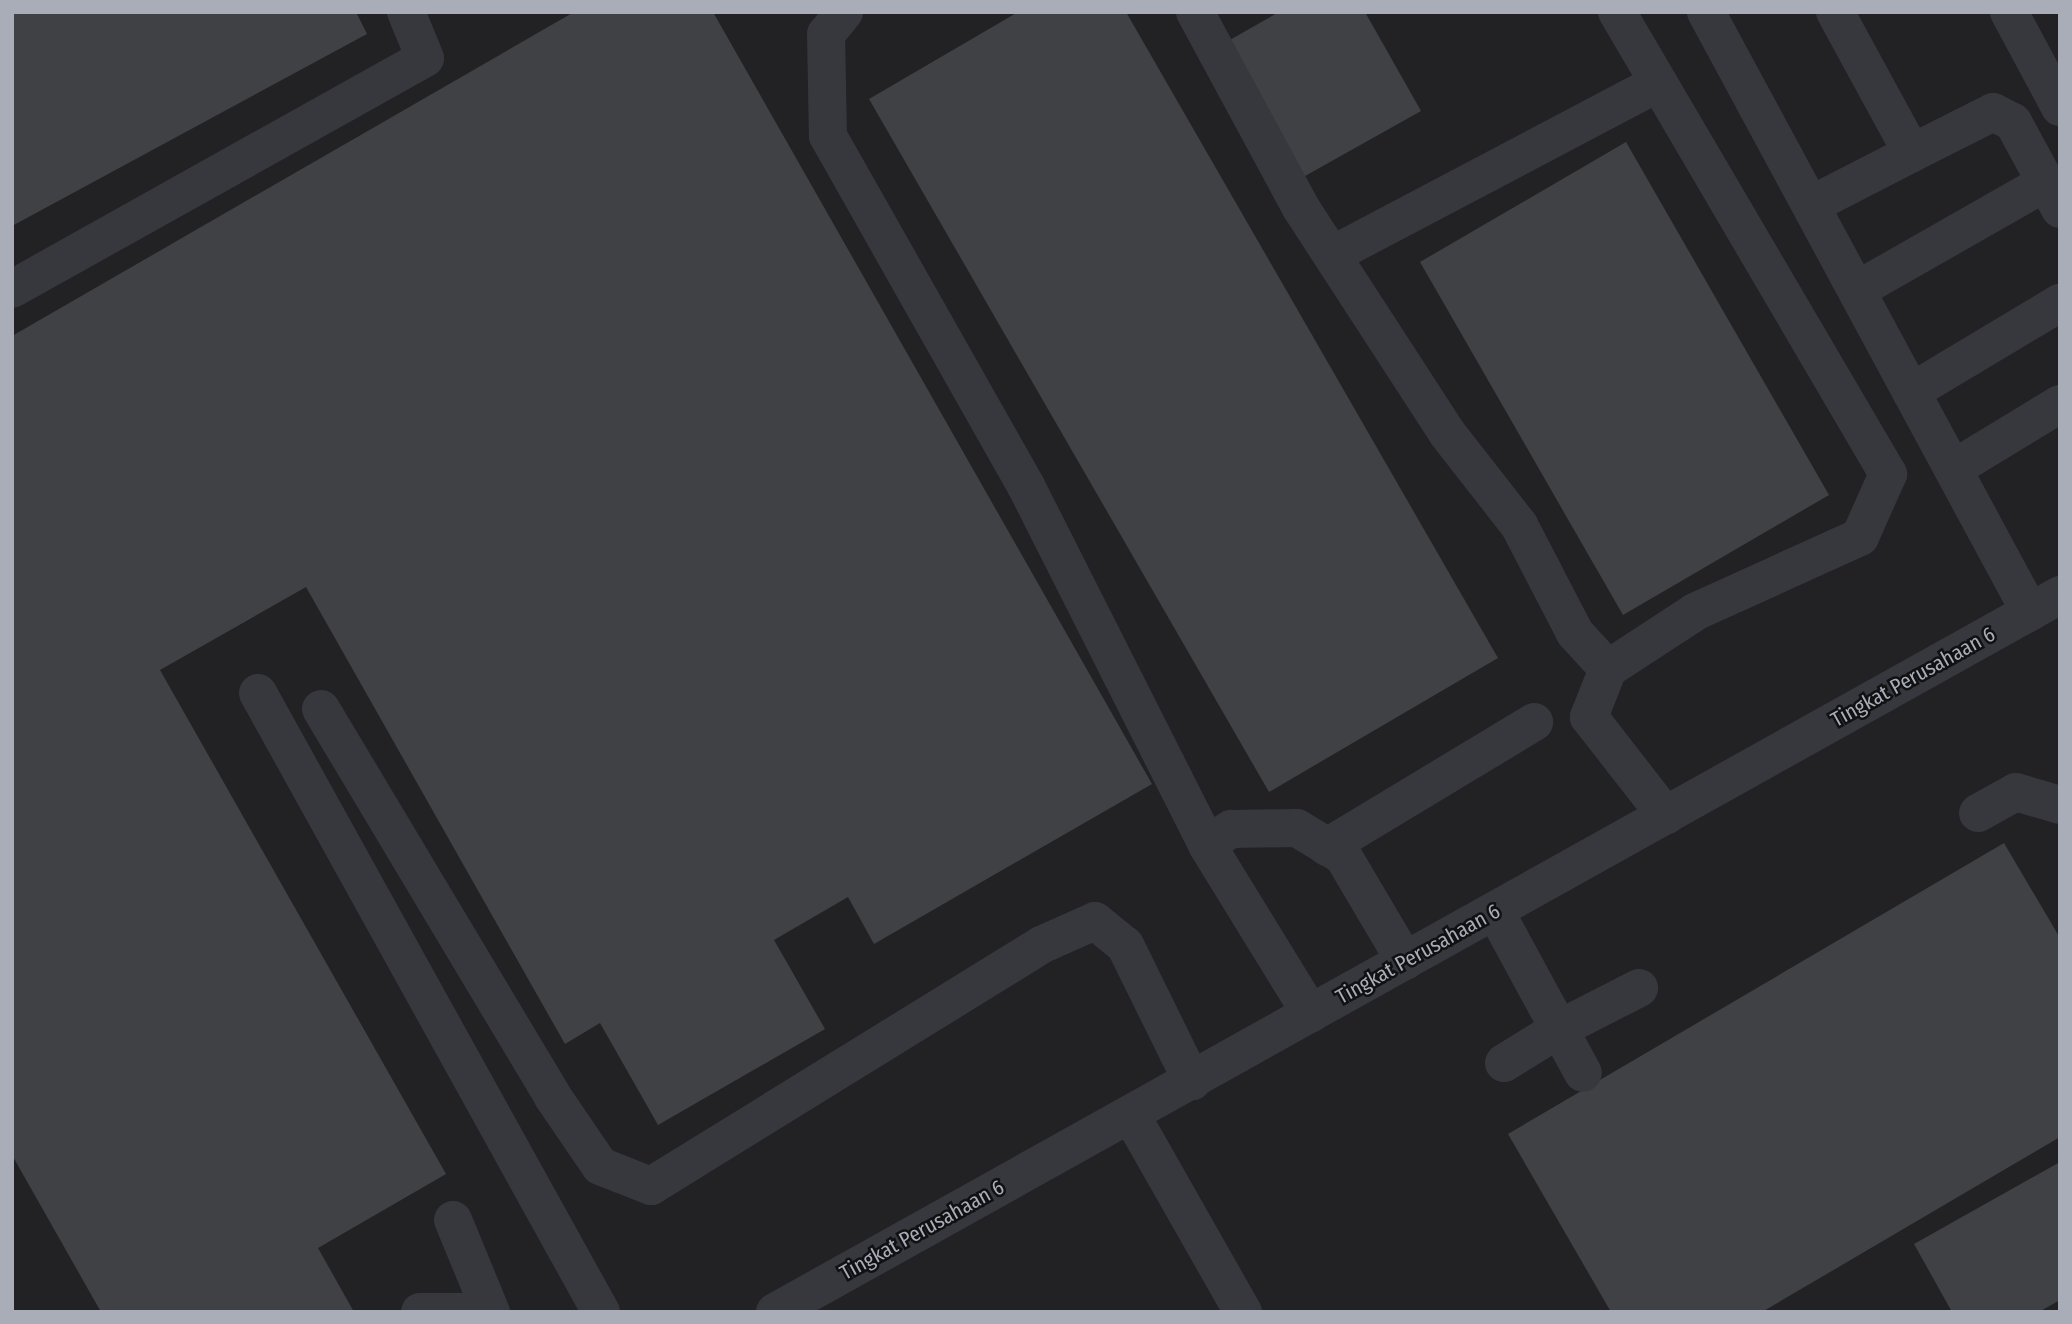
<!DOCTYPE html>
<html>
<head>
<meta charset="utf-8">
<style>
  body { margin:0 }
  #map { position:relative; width:2072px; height:1324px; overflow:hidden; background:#161618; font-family:"Fira Sans Condensed",sans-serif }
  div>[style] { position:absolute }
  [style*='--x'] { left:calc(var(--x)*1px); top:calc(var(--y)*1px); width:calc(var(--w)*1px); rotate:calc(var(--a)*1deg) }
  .built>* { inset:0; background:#222225 }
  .building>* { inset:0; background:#404145 }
  .minor>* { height:38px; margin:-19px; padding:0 19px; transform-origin:19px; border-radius:19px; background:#37383d }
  span { translate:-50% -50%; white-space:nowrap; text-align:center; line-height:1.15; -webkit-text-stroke:5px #111113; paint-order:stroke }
  .street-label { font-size:21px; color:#a8adb8 }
  .frame { position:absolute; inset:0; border:14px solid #a8adb8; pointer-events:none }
</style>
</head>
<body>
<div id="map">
  <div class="built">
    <i style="clip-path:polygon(12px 12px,2060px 12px,2060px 1312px,12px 1312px)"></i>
  </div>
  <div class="building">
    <i style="clip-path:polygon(12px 12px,356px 12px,367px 34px,12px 226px)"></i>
    <i style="clip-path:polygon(574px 12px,713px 12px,1152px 784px,874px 944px,848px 897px,774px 940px,825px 1029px,658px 1125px,600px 1023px,565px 1044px,306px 587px,160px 670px,446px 1174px,318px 1248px,354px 1312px,101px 1312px,12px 1155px,12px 336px)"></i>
    <i style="clip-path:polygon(1018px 12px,1126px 12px,1498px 658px,1269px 792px,869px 99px)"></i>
    <i style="clip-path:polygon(1279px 12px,1365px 12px,1421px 111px,1298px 180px,1221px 45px)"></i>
    <i style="clip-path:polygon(1626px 142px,1829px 495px,1623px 615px,1420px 262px)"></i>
    <i style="clip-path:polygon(2004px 843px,2060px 938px,2060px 1137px,1762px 1312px,1611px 1312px,1508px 1134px)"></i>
    <i style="clip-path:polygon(2060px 1162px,2060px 1300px,2039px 1312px,1952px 1312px,1914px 1244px)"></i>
  </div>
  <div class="minor">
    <i style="--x:844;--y:12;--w:28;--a:129"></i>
    <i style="--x:826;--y:34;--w:102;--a:88.9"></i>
    <i style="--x:828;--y:136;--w:402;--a:60.5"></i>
    <i style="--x:1026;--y:486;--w:402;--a:63.2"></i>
    <i style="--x:1207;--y:845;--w:29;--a:-34"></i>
    <i style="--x:1231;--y:829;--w:66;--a:-0.9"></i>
    <i style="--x:1297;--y:828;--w:54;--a:31.3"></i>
    <i style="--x:1343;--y:856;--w:122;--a:59.4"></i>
    <i style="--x:1195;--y:12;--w:223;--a:61.6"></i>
    <i style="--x:1301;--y:208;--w:268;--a:57"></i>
    <i style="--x:1447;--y:433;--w:117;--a:52"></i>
    <i style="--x:1519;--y:525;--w:122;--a:62.6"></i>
    <i style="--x:1575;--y:633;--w:49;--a:47.5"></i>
    <i style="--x:1617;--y:12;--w:536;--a:59.6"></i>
    <i style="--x:1888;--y:474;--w:69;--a:114"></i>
    <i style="--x:1860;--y:537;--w:181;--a:155.6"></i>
    <i style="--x:1695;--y:612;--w:104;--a:146.8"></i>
    <i style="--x:1608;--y:669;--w:52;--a:111.6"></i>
    <i style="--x:1589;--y:717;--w:125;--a:52.1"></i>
    <i style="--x:1706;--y:12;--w:682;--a:61.63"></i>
    <i style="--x:2009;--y:12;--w:108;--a:61.8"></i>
    <i style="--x:1912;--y:153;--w:91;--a:-26.8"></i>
    <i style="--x:1993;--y:112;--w:22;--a:27"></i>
    <i style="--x:2013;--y:122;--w:99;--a:61.6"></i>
    <i style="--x:1811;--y:205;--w:114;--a:-27.2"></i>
    <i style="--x:1912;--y:153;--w:161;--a:-118.6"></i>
    <i style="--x:1332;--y:255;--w:369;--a:-27.8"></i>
    <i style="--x:12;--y:289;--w:473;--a:-29.2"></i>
    <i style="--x:425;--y:58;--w:50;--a:-112.4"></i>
    <i style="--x:1857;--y:290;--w:218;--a:-29.7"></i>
    <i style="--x:1911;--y:392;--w:174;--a:-30.9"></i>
    <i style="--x:1953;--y:469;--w:125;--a:-31.3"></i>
    <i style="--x:258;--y:693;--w:708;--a:61.01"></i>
    <i style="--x:321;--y:709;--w:452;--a:59.1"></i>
    <i style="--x:553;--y:1097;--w:83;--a:55.7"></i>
    <i style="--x:600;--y:1166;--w:55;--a:21.4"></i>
    <i style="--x:651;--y:1186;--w:458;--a:-31.7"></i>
    <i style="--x:1041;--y:945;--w:59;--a:-24"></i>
    <i style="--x:1095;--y:921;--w:38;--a:39"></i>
    <i style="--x:1125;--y:945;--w:152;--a:63.8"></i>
    <i style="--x:1978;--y:813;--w:43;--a:-28.9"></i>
    <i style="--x:2016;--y:792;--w:46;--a:16.5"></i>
    <i style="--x:1207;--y:845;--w:198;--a:58.4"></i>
    <i style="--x:1327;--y:847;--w:242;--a:-31.1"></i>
    <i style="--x:1495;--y:911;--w:184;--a:61.5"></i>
    <i style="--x:1504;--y:1063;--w:65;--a:-31.7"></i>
    <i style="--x:1559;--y:1029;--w:90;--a:-27.1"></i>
    <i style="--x:1131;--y:1115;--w:227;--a:60.4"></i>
    <i style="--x:453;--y:1220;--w:100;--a:67.6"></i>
    <i style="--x:420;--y:1312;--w:47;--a:0"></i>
    <i style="--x:775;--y:1312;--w:1472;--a:-29.16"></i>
  </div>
  <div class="street-label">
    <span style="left:1913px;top:677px;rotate:-29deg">Tingkat Perusahaan 6</span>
    <span style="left:1418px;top:954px;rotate:-29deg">Tingkat Perusahaan 6</span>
    <span style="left:922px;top:1230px;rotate:-29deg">Tingkat Perusahaan 6</span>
  </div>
  <div class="frame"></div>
</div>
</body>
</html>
